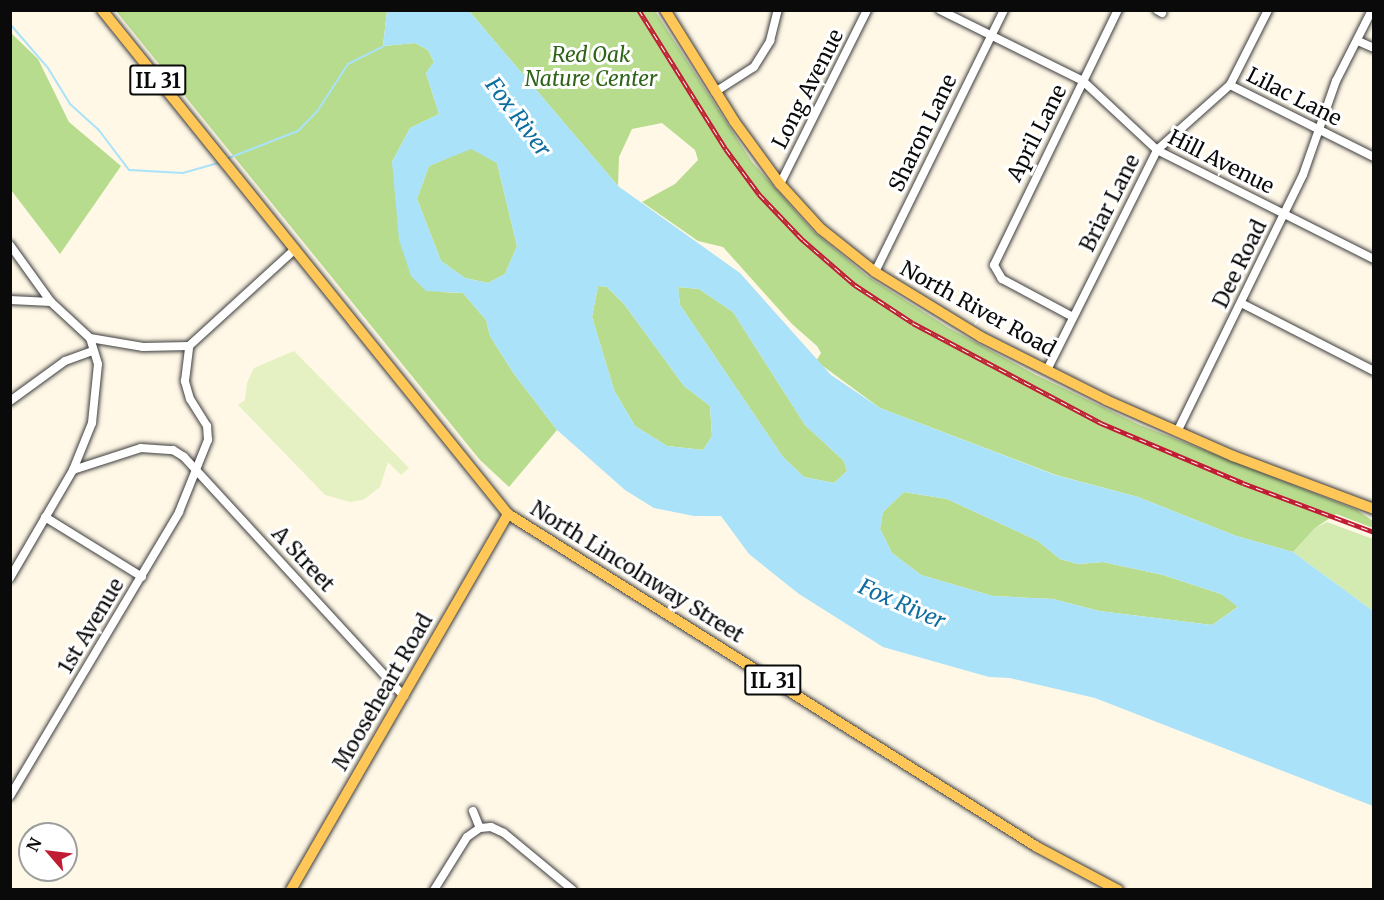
<!DOCTYPE html>
<html>
<head>
<meta charset="utf-8">
<style>
  body { margin:0 }
  #map { position:relative; width:1384px; height:900px; overflow:hidden; background:#fff8e7; font-family:Merriweather,serif }
  div>[style] { position:absolute }
  [style*='--x'] { left:calc(var(--x)*1px); top:calc(var(--y)*1px); width:calc(var(--w)*1px); rotate:calc(var(--a)*1deg) }
  .green>* { inset:0; background:#d3eab0 }
  .forest>* { inset:0; background:#b8dc8e }
  .pitch>* { inset:0; background:#e5f1c2 }
  .water>* { inset:0; background:#a9e2f9 }
  .stream>* { height:2px; margin:-1px; padding:0 1px; transform-origin:1px; border-radius:1px; background:#a9e2f9 }
  .roads { filter:drop-shadow(0 0 2px #3d3d3d) drop-shadow(0 0 2px #3d3d3d) }
  .minor>* { height:8px; margin:-4px; padding:0 4px; transform-origin:4px; border-radius:4px; background:#fff }
  .major>* { height:10px; margin:-5px; padding:0 5px; transform-origin:5px; border-radius:5px; background:#ffc757 }
  .rail>* { height:4.5px; margin-top:-2.25px; transform-origin:0; background:repeating-linear-gradient(90deg,#fff 0 7px,#c01c33 0 14px); box-sizing:border-box; border-block:2px solid #c01c33 }
  span { translate:-50% -50%; white-space:nowrap; text-align:center; line-height:1.15; -webkit-text-stroke:6px #fff; paint-order:stroke }
  .shield-label span { padding:2px 4px; background:#fff; border:2px solid; border-radius:4px; -webkit-text-stroke-width:0 }
  .shield-label { font-size:20px; color:#0a0a0a; font-weight:700 }
  .park-label { font-size:21px; color:#2f6418; font-style:italic }
  .street-label { font-size:21px; color:#0a0a0a }
  .water-label { font-size:22px; color:#0f6ea0; font-style:italic }
  .frame { position:absolute; inset:0; border:12px solid #0a0a0a; pointer-events:none }
  .north { position:absolute; left:18px; top:822px; width:60px; height:60px; box-sizing:border-box; background:#fff; border:2px solid #9d9d9d; border-radius:50%; rotate:298deg; font-size:16px; font-weight:700; line-height:24px; text-align:center; color:#0a0a0a }
  .north::after { content:''; display:block; margin:auto; width:21px; height:27px; background:#c01c33; clip-path:polygon(50% 0,100% 100%,50% 72%,0 100%) }
</style>
</head>
<body>
<div id="map">
  <div class="green">
    <i style="clip-path:polygon(1327px 522px,1373px 539px,1373px 611px,1293px 552px,1315px 528px)"></i>
  </div>
  <div class="forest">
    <i style="clip-path:polygon(116px 11px,387px 11px,383px 46px,415px 43px,428px 50px,434px 62px,426px 73px,439px 114px,410px 128px,392px 162px,441px 292px,463px 293px,486px 320px,490px 336px,514px 374px,557px 430px,509px 487px,480px 460px)"></i>
    <i style="clip-path:polygon(469px 11px,655px 11px,752px 162px,813px 231px,867px 276px,949px 328px,1036px 375px,1140px 425px,1357px 510px,1373px 521px,1373px 528px,1336px 514px,1315px 528px,1293px 552px,1236px 536px,1138px 497px,1056px 475px,880px 408px,816px 361px,821px 353px,817px 346px,792px 324px,723px 247px,698px 241px,642px 202px,675px 184px,698px 160px,695px 150px,662px 123px,632px 129px,619px 157px,618px 186px)"></i>
    <i style="clip-path:polygon(10px 32px,38px 59px,69px 122px,121px 166px,60px 254px,11px 190px)"></i>
    <i style="clip-path:polygon(471px 148px,497px 163px,517px 246px,505px 274px,488px 283px,465px 278px,441px 261px,417px 199px,429px 166px)"></i>
    <i style="clip-path:polygon(598px 286px,607px 287px,624px 304px,684px 386px,710px 406px,712px 436px,703px 450px,667px 446px,635px 426px,614px 390px,592px 317px)"></i>
    <i style="clip-path:polygon(678px 287px,699px 289px,733px 312px,805px 425px,844px 461px,847px 471px,834px 483px,804px 477px,783px 457px,680px 305px)"></i>
    <i style="clip-path:polygon(904px 492px,947px 499px,1038px 541px,1060px 559px,1078px 564px,1103px 562px,1163px 575px,1221px 594px,1239px 606px,1212px 625px,1099px 611px,1053px 599px,993px 596px,921px 575px,892px 553px,880px 529px,883px 512px)"></i>
  </div>
  <div class="pitch">
    <i style="clip-path:polygon(294px 351px,409px 468px,401px 475px,388px 462px,380px 487px,363px 500px,350px 502px,325px 495px,238px 405px,245px 400px,247px 383px,254px 368px)"></i>
  </div>
  <div class="water">
    <i style="clip-path:polygon(evenodd,387px 11px,469px 11px,618px 186px,740px 273px,831px 375px,880px 408px,1055px 475px,1138px 497px,1236px 536px,1293px 552px,1373px 611px,1373px 806px,1095px 698px,1010px 678px,989px 677px,883px 647px,799px 594px,749px 554px,721px 516px,694px 516px,654px 508px,625px 490px,557px 430px,514px 374px,490px 336px,486px 320px,463px 293px,426px 291px,411px 276px,399px 240px,392px 162px,410px 128px,439px 114px,426px 73px,434px 62px,428px 50px,415px 43px,383px 46px,387px 11px,471px 149px,497px 163px,517px 246px,505px 274px,488px 283px,465px 278px,441px 261px,417px 199px,429px 166px,471px 149px,387px 11px,598px 286px,607px 287px,624px 304px,684px 386px,710px 406px,712px 436px,703px 450px,667px 446px,635px 426px,614px 390px,592px 317px,598px 286px,387px 11px,678px 287px,699px 289px,733px 312px,805px 425px,844px 461px,847px 471px,834px 483px,804px 477px,783px 457px,680px 305px,678px 287px,387px 11px,904px 492px,947px 499px,1038px 541px,1060px 559px,1078px 564px,1103px 562px,1163px 575px,1221px 594px,1238px 607px,1212px 625px,1099px 611px,1053px 599px,993px 596px,921px 575px,892px 553px,880px 529px,883px 512px,904px 492px)"></i>
  </div>
  <div class="stream">
    <i style="--x:10;--y:24;--w:58;--a:49.2"></i>
    <i style="--x:48;--y:68;--w:42;--a:58.6"></i>
    <i style="--x:70;--y:104;--w:38;--a:42"></i>
    <i style="--x:98;--y:129;--w:51;--a:52.9"></i>
    <i style="--x:129;--y:170;--w:54;--a:3.2"></i>
    <i style="--x:183;--y:173;--w:40;--a:-16"></i>
    <i style="--x:226;--y:159;--w:77;--a:-21.3"></i>
    <i style="--x:298;--y:131;--w:29;--a:-46"></i>
    <i style="--x:318;--y:110;--w:55;--a:-56.9"></i>
    <i style="--x:348;--y:64;--w:40;--a:-26.6"></i>
  </div>
  <div class="roads">
    <div class="minor">
      <i style="--x:940;--y:10;--w:160;--a:26.4"></i>
      <i style="--x:1083;--y:81;--w:101;--a:43"></i>
      <i style="--x:1157;--y:150;--w:243;--a:26.7"></i>
      <i style="--x:1157;--y:10;--w:6;--a:31"></i>
      <i style="--x:1358;--y:41;--w:17;--a:24"></i>
      <i style="--x:1230;--y:85;--w:161;--a:26.6"></i>
      <i style="--x:715;--y:92;--w:46;--a:-32.7"></i>
      <i style="--x:754;--y:67;--w:31;--a:-58"></i>
      <i style="--x:770;--y:41;--w:32;--a:-76"></i>
      <i style="--x:780;--y:184;--w:195;--a:-63.4"></i>
      <i style="--x:10;--y:245;--w:70;--a:54.3"></i>
      <i style="--x:51;--y:302;--w:53;--a:42.7"></i>
      <i style="--x:875;--y:272;--w:292;--a:-63.8"></i>
      <i style="--x:10;--y:300;--w:41;--a:2.8"></i>
      <i style="--x:1241;--y:303;--w:149;--a:27.1"></i>
      <i style="--x:1073;--y:317;--w:81;--a:-151.8"></i>
      <i style="--x:1002;--y:279;--w:16;--a:-120"></i>
      <i style="--x:994;--y:265;--w:284;--a:-64.1"></i>
      <i style="--x:90;--y:338;--w:54;--a:9.6"></i>
      <i style="--x:143;--y:347;--w:46;--a:-1.2"></i>
      <i style="--x:189;--y:346;--w:142;--a:-42.4"></i>
      <i style="--x:1047;--y:370;--w:246;--a:-63.4"></i>
      <i style="--x:1157;--y:150;--w:98;--a:-41.7"></i>
      <i style="--x:1230;--y:85;--w:84;--a:-63.1"></i>
      <i style="--x:10;--y:401;--w:68;--a:-36"></i>
      <i style="--x:65;--y:361;--w:30;--a:-20"></i>
      <i style="--x:1177;--y:432;--w:286;--a:-63.9"></i>
      <i style="--x:1303;--y:175;--w:100;--a:-70.7"></i>
      <i style="--x:1336;--y:81;--w:80;--a:-63.1"></i>
      <i style="--x:73;--y:470;--w:71;--a:-17.9"></i>
      <i style="--x:141;--y:448;--w:32;--a:4"></i>
      <i style="--x:173;--y:450;--w:13;--a:32"></i>
      <i style="--x:184;--y:457;--w:325;--a:47.4"></i>
      <i style="--x:45;--y:517;--w:114;--a:31.7"></i>
      <i style="--x:10;--y:578;--w:125;--a:-59.7"></i>
      <i style="--x:73;--y:470;--w:51;--a:-68"></i>
      <i style="--x:92;--y:423;--w:59;--a:-84.2"></i>
      <i style="--x:98;--y:364;--w:27;--a:-107"></i>
      <i style="--x:10;--y:796;--w:330;--a:-59.2"></i>
      <i style="--x:179;--y:512;--w:78;--a:-68.1"></i>
      <i style="--x:208;--y:440;--w:14;--a:-94"></i>
      <i style="--x:207;--y:426;--w:32;--a:-122"></i>
      <i style="--x:190;--y:399;--w:19;--a:-106"></i>
      <i style="--x:185;--y:381;--w:35;--a:-83"></i>
      <i style="--x:473;--y:811;--w:18;--a:68"></i>
      <i style="--x:434;--y:890;--w:62;--a:-58.1"></i>
      <i style="--x:467;--y:837;--w:16;--a:-35"></i>
      <i style="--x:480;--y:828;--w:11;--a:-5"></i>
      <i style="--x:491;--y:827;--w:14;--a:25"></i>
      <i style="--x:504;--y:833;--w:89;--a:39.6"></i>
    </div>
    <div class="major">
      <i style="--x:102;--y:10;--w:647;--a:51.15"></i>
      <i style="--x:508;--y:514;--w:625;--a:32.19"></i>
      <i style="--x:1037;--y:847;--w:92;--a:28"></i>
      <i style="--x:665;--y:10;--w:131;--a:58.1"></i>
      <i style="--x:734;--y:121;--w:78;--a:53.9"></i>
      <i style="--x:780;--y:184;--w:61;--a:47.7"></i>
      <i style="--x:821;--y:229;--w:69;--a:38.5"></i>
      <i style="--x:875;--y:272;--w:124;--a:31.5"></i>
      <i style="--x:981;--y:337;--w:140;--a:26.7"></i>
      <i style="--x:1106;--y:400;--w:139;--a:23.8"></i>
      <i style="--x:1233;--y:456;--w:151;--a:20.6"></i>
      <i style="--x:291;--y:890;--w:434;--a:-60"></i>
    </div>
  </div>
  <div class="rail">
    <i style="--x:639;--y:10;--w:164;--a:58"></i>
    <i style="--x:726;--y:149;--w:56;--a:53.7"></i>
    <i style="--x:759;--y:194;--w:64;--a:46.3"></i>
    <i style="--x:803;--y:240;--w:69;--a:40.9"></i>
    <i style="--x:855;--y:285;--w:69;--a:33.2"></i>
    <i style="--x:913;--y:323;--w:213;--a:28"></i>
    <i style="--x:1101;--y:423;--w:154;--a:22.9"></i>
    <i style="--x:1243;--y:483;--w:140;--a:20.5"></i>
  </div>
  <div class="shield-label">
    <span style="left:158px;top:80px">IL 31</span>
    <span style="left:773px;top:680px">IL 31</span>
  </div>
  <div class="park-label">
    <span style="left:591px;top:67px">Red Oak<br>Nature Center</span>
  </div>
  <div class="street-label">
    <span style="left:808px;top:89px;rotate:-63deg">Long Avenue</span>
    <span style="left:1294px;top:97px;rotate:27deg">Lilac Lane</span>
    <span style="left:923px;top:133px;rotate:-64deg">Sharon Lane</span>
    <span style="left:1037px;top:133px;rotate:-63deg">April Lane</span>
    <span style="left:1221px;top:162px;rotate:27deg">Hill Avenue</span>
    <span style="left:1110px;top:203px;rotate:-63deg">Briar Lane</span>
    <span style="left:1240px;top:264px;rotate:-64deg">Dee Road</span>
    <span style="left:978px;top:309px;rotate:29deg">North River Road</span>
    <span style="left:303px;top:559px;rotate:47deg">A Street</span>
    <span style="left:637px;top:572px;rotate:32deg">North Lincolnway Street</span>
    <span style="left:91px;top:626px;rotate:-59deg">1st Avenue</span>
    <span style="left:383px;top:692px;rotate:-60deg">Mooseheart Road</span>
  </div>
  <div class="water-label">
    <span style="left:518px;top:117px;rotate:53deg">Fox River</span>
    <span style="left:902px;top:604px;rotate:24deg">Fox River</span>
  </div>
  <div class="frame"></div>
  <div class="north">N</div>
</div>
</body>
</html>
